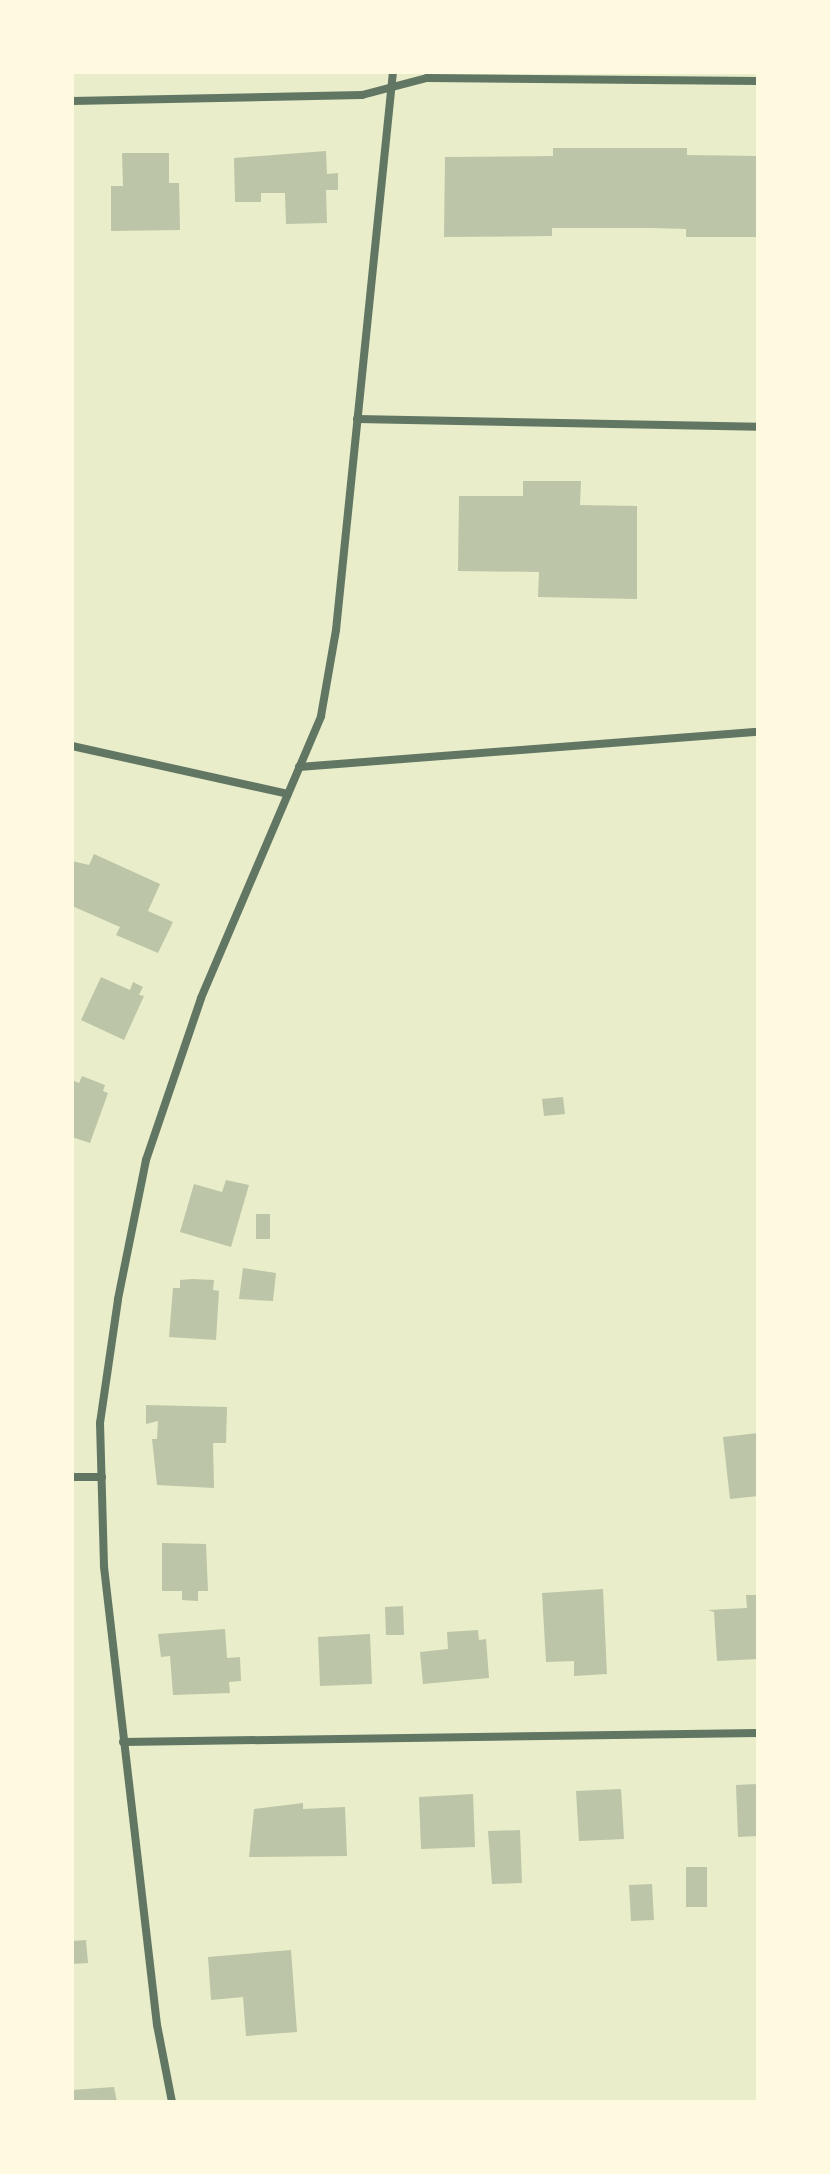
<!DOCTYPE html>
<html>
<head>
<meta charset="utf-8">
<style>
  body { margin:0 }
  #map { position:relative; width:830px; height:2174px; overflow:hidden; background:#e9edc9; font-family:Jost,sans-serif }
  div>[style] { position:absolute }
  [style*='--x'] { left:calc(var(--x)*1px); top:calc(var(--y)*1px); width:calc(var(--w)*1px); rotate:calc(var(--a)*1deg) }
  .building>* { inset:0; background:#bcc5a7 }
  .minor>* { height:8px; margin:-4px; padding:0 4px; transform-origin:4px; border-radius:4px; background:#617663 }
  span { translate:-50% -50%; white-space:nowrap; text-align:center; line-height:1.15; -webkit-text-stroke:6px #fefae0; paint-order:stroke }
  .frame { position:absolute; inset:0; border:74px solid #fefae0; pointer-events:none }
</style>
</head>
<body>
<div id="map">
  <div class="building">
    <i style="clip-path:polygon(553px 148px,687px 148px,687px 155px,758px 156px,758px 237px,686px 237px,686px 229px,652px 228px,552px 228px,552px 236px,444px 237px,445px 157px,553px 156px)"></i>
    <i style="clip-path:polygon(326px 151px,327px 174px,338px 173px,338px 190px,326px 190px,327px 223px,286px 224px,285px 193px,261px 193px,261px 202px,235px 202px,234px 158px)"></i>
    <i style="clip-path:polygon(122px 153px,169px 153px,169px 183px,179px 183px,180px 230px,111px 231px,111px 186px,123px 186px)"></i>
    <i style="clip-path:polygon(523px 481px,581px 481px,580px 505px,637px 506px,637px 599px,538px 597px,539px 572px,458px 571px,459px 496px,523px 496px)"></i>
    <i style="clip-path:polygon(94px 854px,160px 884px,148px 911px,173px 922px,158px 953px,116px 935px,120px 927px,72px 906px,72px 861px,89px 865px)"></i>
    <i style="clip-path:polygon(101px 977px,130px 990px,133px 982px,143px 987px,139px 995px,144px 996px,124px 1040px,81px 1020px)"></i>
    <i style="clip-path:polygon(82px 1076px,105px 1085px,103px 1091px,108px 1093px,90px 1143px,72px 1137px,72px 1080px,79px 1083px)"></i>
    <i style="clip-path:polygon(563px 1097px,565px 1114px,544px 1116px,542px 1099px)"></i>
    <i style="clip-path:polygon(226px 1180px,249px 1185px,231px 1247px,180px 1232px,194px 1184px,222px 1192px)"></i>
    <i style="clip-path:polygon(256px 1214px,270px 1214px,270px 1239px,256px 1239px)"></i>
    <i style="clip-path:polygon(243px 1268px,276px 1273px,273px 1301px,239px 1299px)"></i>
    <i style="clip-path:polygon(192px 1279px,214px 1280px,213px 1290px,219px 1291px,216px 1340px,169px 1337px,173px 1288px,180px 1288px,180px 1280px)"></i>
    <i style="clip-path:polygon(146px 1405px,227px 1407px,226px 1443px,213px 1443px,214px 1488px,157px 1485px,152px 1439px,157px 1439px,158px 1421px,146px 1424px)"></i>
    <i style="clip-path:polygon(758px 1433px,758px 1496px,730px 1499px,723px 1437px)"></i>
    <i style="clip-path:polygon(162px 1543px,206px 1544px,208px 1591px,198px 1591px,198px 1601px,182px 1600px,182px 1591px,162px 1591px)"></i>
    <i style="clip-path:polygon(603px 1589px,607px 1674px,574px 1676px,574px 1661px,546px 1662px,542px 1593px)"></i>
    <i style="clip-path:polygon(746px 1595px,758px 1595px,758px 1659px,717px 1661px,714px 1612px,708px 1610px,747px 1608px)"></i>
    <i style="clip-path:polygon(403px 1606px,404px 1635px,386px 1635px,385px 1607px)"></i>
    <i style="clip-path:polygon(225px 1629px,227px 1658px,240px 1657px,241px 1681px,229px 1682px,230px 1693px,173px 1695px,170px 1656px,161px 1657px,158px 1634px)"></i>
    <i style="clip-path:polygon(478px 1630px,479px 1640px,486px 1639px,489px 1678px,423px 1684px,420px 1652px,448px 1649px,447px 1632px)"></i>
    <i style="clip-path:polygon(370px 1634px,372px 1684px,320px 1686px,318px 1637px)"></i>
    <i style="clip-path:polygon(758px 1784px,758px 1836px,738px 1837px,736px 1785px)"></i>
    <i style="clip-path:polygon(621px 1789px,624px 1839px,579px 1841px,576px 1791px)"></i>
    <i style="clip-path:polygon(473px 1794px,475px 1847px,421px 1849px,419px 1797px)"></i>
    <i style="clip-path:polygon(303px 1803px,303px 1809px,345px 1807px,347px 1856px,249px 1857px,254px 1809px)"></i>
    <i style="clip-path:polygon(520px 1830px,522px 1883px,492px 1884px,488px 1831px)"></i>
    <i style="clip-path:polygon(686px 1867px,707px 1867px,707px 1907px,686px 1907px)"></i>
    <i style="clip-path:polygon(652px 1884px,654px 1920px,631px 1921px,629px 1885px)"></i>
    <i style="clip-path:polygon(86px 1940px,88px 1963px,72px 1964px,72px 1941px)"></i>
    <i style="clip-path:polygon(291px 1950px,297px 2032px,246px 2036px,243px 1997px,211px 2000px,208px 1957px)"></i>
    <i style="clip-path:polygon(114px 2087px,117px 2102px,72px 2102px,72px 2090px)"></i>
  </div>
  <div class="minor">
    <i style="--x:72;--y:101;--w:290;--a:-1.2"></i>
    <i style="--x:362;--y:95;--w:67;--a:-14.7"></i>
    <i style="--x:427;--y:78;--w:331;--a:0.5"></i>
    <i style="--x:357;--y:419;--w:401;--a:1.1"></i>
    <i style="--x:72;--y:746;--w:221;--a:12.5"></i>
    <i style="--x:299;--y:767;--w:460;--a:-4.4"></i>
    <i style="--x:72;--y:1477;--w:30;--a:0"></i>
    <i style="--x:123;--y:1742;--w:635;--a:-0.81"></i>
    <i style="--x:172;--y:2102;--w:78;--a:-101"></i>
    <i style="--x:157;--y:2025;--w:462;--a:-96.6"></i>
    <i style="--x:104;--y:1566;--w:143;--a:-91.6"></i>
    <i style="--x:100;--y:1423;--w:125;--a:-81.7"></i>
    <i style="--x:118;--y:1299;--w:142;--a:-78.6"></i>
    <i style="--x:146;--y:1160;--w:171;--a:-71.2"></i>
    <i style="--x:201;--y:998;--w:306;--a:-66.9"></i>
    <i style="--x:321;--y:716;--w:87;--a:-80.1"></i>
    <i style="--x:336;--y:630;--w:561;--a:-84.17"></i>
  </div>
  <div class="frame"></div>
</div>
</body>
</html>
